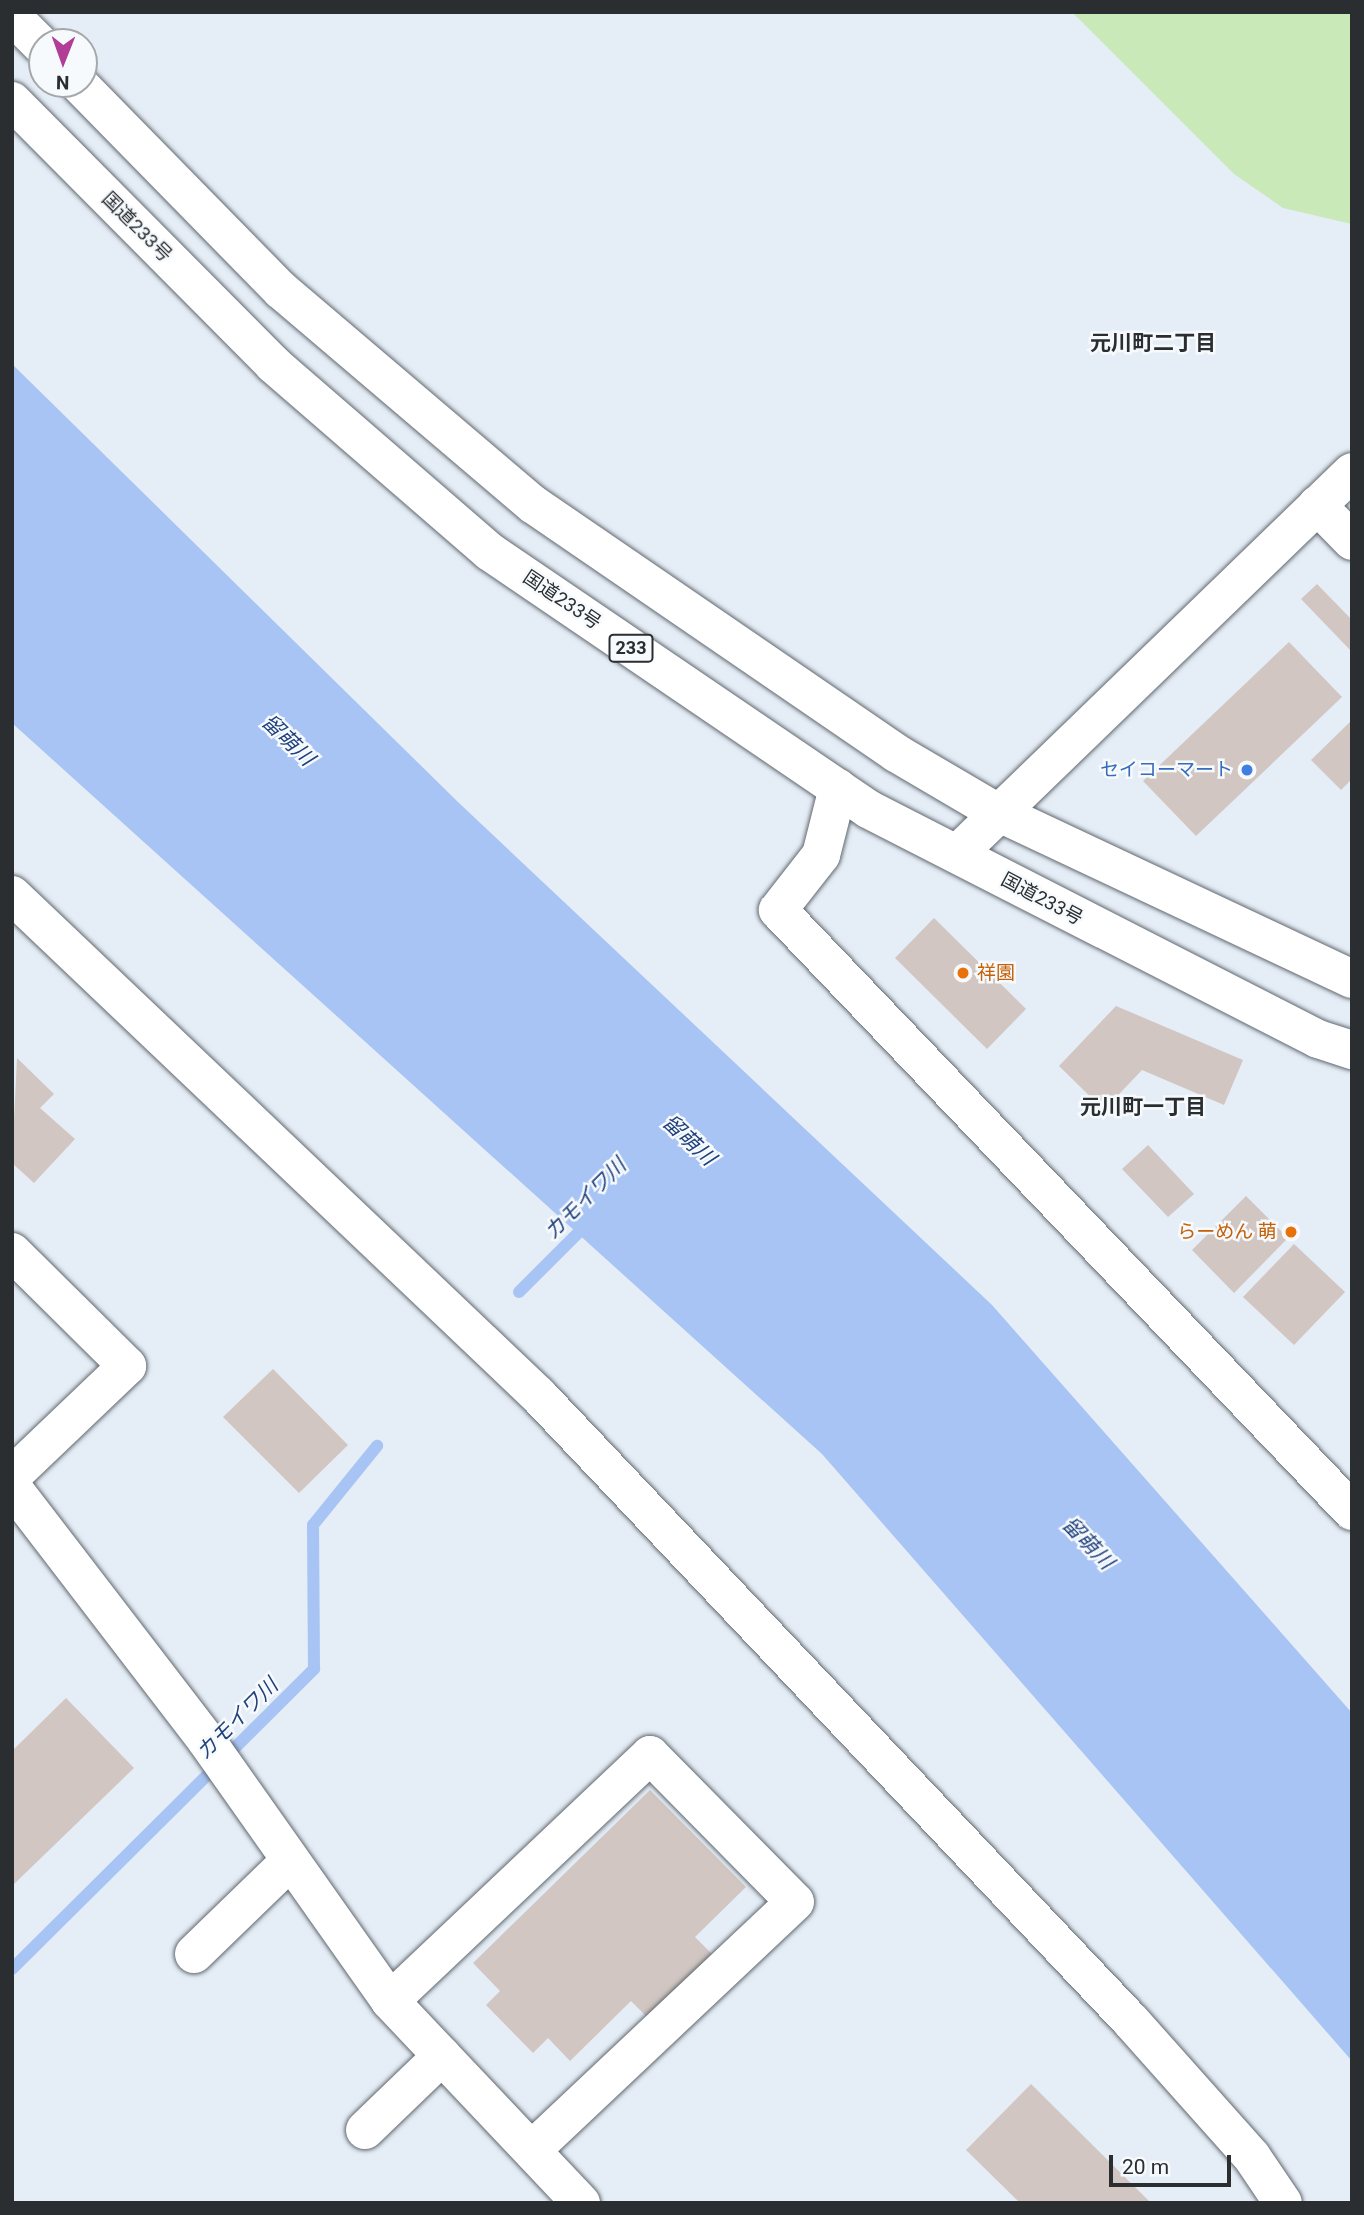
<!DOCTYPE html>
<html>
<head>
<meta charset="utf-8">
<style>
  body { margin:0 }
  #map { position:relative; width:1364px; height:2215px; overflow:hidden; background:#e5edf6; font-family:Roboto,"Noto Sans JP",sans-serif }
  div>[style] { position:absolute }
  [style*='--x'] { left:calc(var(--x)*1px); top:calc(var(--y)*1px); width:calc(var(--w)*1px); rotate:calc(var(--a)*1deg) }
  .green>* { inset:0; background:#cae9b9 }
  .water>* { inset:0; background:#a7c4f5 }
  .stream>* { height:12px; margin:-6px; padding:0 6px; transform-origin:6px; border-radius:6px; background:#a7c4f5 }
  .building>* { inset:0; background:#d1c6c1 }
  .roads { filter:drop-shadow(0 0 2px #61686f) drop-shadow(0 0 2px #61686f) }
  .minor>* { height:38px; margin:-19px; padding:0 19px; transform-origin:19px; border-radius:19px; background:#fff }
  .highway>* { height:38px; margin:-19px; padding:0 19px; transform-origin:19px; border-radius:19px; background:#fff }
  .dots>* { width:19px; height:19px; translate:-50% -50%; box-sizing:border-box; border:4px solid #f7fafd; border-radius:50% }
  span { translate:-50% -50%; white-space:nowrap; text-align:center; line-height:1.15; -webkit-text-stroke:5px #f7fafd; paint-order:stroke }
  .shield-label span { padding:2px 5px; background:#f7fafd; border:2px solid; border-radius:5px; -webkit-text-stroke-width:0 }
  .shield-label { font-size:18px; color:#2b2e31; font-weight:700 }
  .street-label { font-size:19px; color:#2b2e31 }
  .shop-label { font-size:19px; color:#366cbe }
  .right { translate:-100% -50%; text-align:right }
  .food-label { font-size:19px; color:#c56008 }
  .left { translate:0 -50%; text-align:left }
  .neighbourhood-label { font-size:21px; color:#2b2e31; font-weight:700 }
  .water-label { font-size:21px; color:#20427c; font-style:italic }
  .frame { position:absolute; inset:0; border:14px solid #2b2e31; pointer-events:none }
  .north { position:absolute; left:28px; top:28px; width:70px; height:70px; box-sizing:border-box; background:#f7fafd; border:2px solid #a5a8ab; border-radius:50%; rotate:181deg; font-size:19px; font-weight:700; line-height:28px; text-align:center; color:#2b2e31 }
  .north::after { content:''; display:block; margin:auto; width:24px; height:32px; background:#b13d97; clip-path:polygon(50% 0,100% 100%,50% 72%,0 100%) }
  .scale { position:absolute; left:1109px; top:2155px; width:122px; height:32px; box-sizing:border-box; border:4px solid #2b2e31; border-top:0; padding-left:9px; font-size:21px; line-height:24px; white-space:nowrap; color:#2b2e31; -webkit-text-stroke:5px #f7fafd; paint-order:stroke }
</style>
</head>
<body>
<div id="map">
  <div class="green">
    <i style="clip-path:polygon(1072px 12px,1352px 12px,1352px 224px,1283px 208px,1234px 174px)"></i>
  </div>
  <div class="water">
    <i style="clip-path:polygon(12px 364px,459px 803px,992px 1305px,1352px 1713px,1352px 2061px,822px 1454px,12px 723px)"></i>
  </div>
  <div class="stream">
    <i style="--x:519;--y:1292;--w:98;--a:-45"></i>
    <i style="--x:12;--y:1969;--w:426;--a:-44.8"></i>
    <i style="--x:314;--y:1669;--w:144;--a:-90.4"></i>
    <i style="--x:313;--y:1525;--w:102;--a:-51"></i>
  </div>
  <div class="building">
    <i style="clip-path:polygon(1317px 584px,1352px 620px,1352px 652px,1301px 599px)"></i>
    <i style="clip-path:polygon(1289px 642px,1342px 697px,1196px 836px,1143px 781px)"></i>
    <i style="clip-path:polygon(1352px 720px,1352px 779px,1341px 790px,1311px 760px)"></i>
    <i style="clip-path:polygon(934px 918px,1026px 1009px,987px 1049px,895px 958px)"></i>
    <i style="clip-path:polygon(1116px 1006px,1243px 1060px,1224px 1105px,1142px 1070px,1104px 1110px,1059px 1066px)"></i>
    <i style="clip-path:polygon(17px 1058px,54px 1094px,40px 1108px,75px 1139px,34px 1183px,12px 1163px)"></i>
    <i style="clip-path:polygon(1148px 1145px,1194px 1194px,1168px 1217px,1122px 1169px)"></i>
    <i style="clip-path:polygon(1246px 1196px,1288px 1238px,1234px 1293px,1192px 1250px)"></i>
    <i style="clip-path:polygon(1294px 1244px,1345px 1292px,1294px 1345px,1243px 1297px)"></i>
    <i style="clip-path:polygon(273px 1369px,348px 1445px,299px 1493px,223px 1417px)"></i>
    <i style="clip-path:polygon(66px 1698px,134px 1768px,12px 1886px,12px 1751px)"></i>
    <i style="clip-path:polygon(650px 1790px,746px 1887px,695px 1937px,713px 1955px,648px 2018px,631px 2001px,570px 2061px,548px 2038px,533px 2053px,486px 2005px,500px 1991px,473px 1963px)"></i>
    <i style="clip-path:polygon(1031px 2084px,1151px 2203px,1020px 2203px,966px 2150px)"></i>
  </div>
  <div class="roads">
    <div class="minor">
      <i style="--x:1317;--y:505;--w:50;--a:45.8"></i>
      <i style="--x:838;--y:788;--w:69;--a:104.2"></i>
      <i style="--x:821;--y:855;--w:70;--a:128"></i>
      <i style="--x:778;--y:910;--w:831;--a:46.32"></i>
      <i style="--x:957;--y:854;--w:549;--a:-44.04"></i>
      <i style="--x:12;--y:895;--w:727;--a:43.55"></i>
      <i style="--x:539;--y:1396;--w:859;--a:46.56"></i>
      <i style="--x:1130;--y:2020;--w:183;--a:48.3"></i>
      <i style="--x:1252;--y:2157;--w:55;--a:56"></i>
      <i style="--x:12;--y:1252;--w:162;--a:44.7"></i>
      <i style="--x:127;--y:1366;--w:159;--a:136.3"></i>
      <i style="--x:12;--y:1487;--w:319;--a:52.5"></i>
      <i style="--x:206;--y:1740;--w:319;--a:54.8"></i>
      <i style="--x:390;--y:2001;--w:278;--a:46.6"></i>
      <i style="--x:194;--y:1954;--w:134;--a:-44.1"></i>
      <i style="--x:390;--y:2001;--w:358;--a:-43.4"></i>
      <i style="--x:650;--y:1755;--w:206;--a:45.4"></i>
      <i style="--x:795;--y:1902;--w:361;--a:136.7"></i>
      <i style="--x:365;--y:2130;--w:107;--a:-43.9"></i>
    </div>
    <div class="highway">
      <i style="--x:12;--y:16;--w:42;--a:45"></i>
      <i style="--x:79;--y:84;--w:289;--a:45.6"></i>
      <i style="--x:281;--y:290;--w:332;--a:40.4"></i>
      <i style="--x:534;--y:505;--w:439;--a:34.4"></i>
      <i style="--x:896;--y:753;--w:115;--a:30.4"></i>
      <i style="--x:995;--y:811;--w:395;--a:25.2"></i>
      <i style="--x:12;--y:101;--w:371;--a:45.2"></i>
      <i style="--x:273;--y:364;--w:287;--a:40.9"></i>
      <i style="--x:490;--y:552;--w:457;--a:34.2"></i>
      <i style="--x:868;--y:809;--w:505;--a:27.07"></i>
      <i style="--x:1318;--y:1039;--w:36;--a:18"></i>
    </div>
  </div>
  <div class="dots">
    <i style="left:1247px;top:770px;background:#3f7fe0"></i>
    <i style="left:963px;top:973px;background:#e8710a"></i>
    <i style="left:1291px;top:1232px;background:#e8710a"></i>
  </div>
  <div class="shield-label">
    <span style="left:631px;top:648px">233</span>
  </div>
  <div class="street-label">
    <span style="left:137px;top:227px;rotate:45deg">国道233号</span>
    <span style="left:562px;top:600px;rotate:34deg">国道233号</span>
    <span style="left:1042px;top:899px;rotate:28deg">国道233号</span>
  </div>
  <div class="shop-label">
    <span class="right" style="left:1233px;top:770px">セイコーマート</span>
  </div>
  <div class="food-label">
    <span class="left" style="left:977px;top:973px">祥園</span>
    <span class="right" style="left:1277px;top:1232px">らーめん 萌</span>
  </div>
  <div class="neighbourhood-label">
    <span style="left:1153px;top:343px">元川町二丁目</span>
    <span style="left:1143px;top:1107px">元川町一丁目</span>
  </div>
  <div class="water-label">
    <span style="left:288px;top:740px;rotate:44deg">留萌川</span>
    <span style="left:689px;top:1140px;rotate:43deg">留萌川</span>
    <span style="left:585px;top:1199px;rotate:-45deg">カモイワ川</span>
    <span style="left:1088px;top:1543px;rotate:46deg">留萌川</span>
    <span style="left:237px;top:1719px;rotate:-45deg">カモイワ川</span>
  </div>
  <div class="frame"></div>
  <div class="north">N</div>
  <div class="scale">20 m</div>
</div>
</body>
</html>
